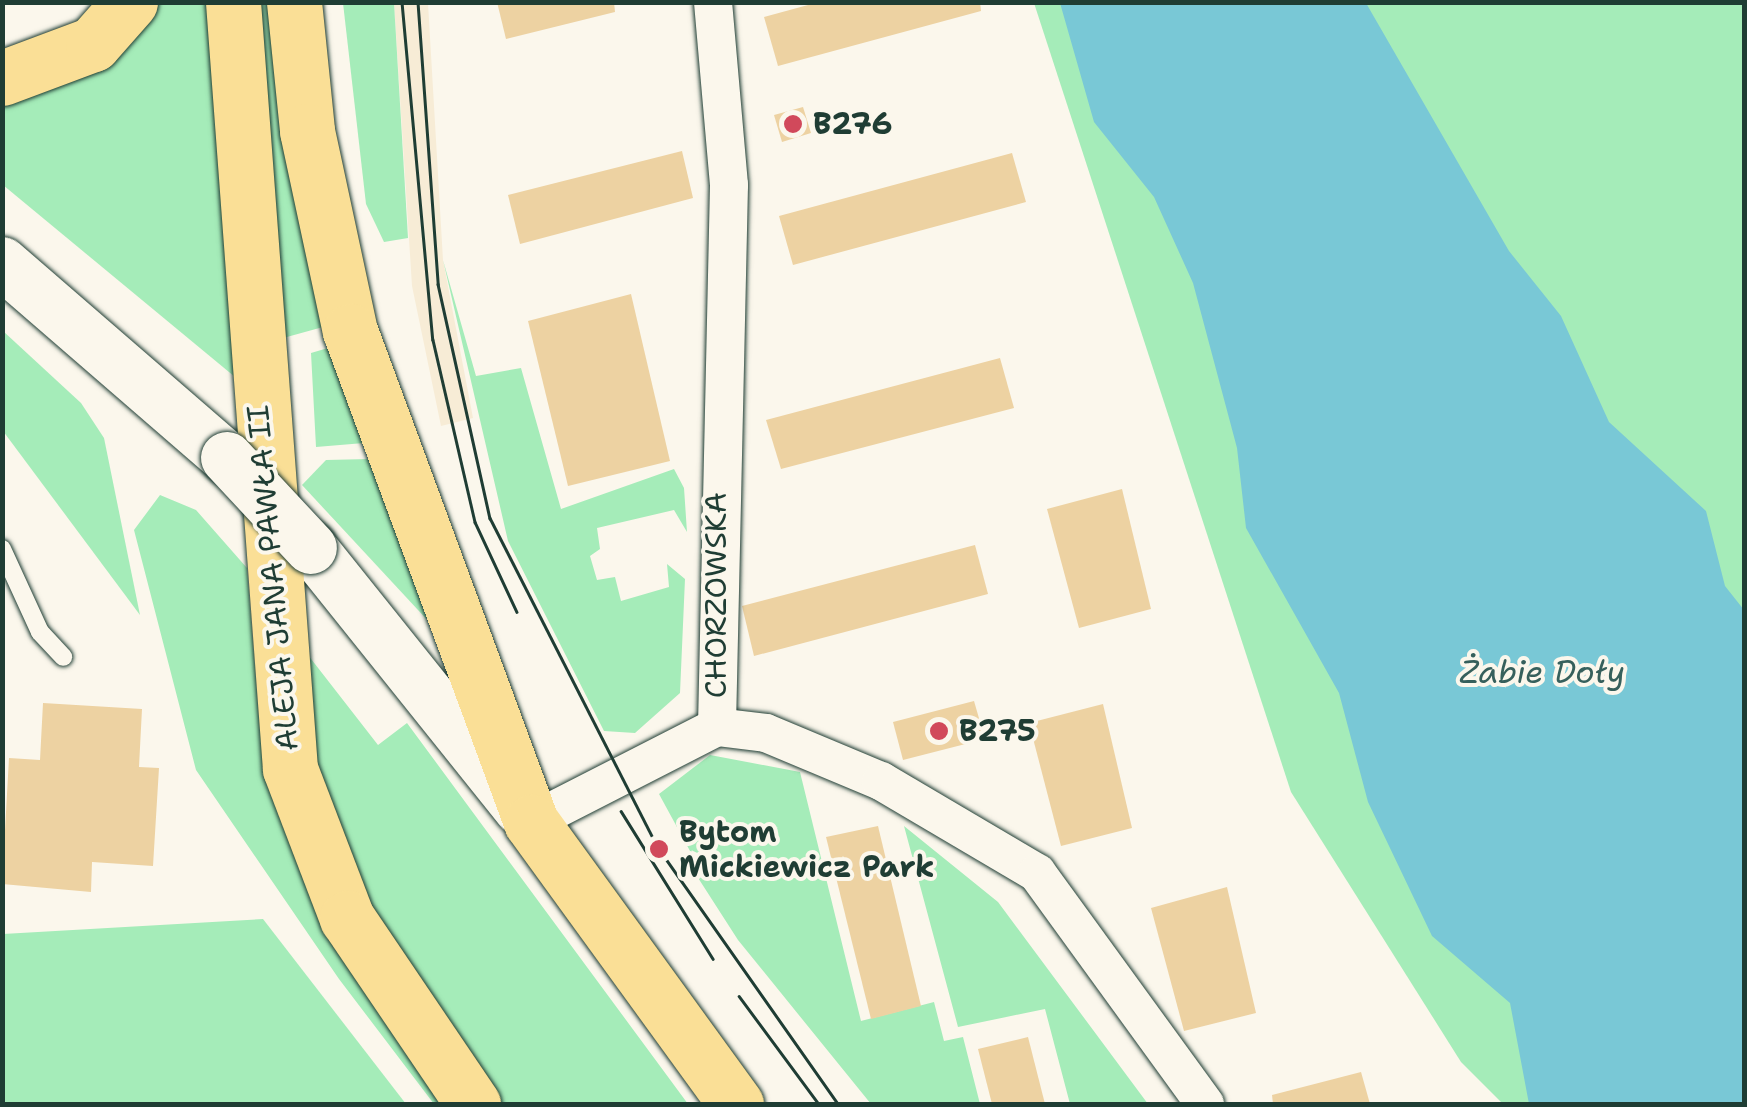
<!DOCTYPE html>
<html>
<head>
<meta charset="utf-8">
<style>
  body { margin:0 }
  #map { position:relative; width:1747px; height:1107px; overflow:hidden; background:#fbf7ec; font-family:"Shantell Sans",sans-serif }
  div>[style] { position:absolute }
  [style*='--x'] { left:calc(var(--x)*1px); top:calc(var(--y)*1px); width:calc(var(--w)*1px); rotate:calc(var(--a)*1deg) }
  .built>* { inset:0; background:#f7ecd6 }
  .green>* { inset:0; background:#a5ecb9 }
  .water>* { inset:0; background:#79c8d6 }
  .building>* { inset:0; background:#edd2a2 }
  .roads { filter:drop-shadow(0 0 2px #1f3d34) drop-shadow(0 0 2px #1f3d34) }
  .lane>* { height:18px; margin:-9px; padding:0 9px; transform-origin:9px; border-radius:9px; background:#fbf7ec }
  .street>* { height:38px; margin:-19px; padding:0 19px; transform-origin:19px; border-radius:19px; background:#fbf7ec }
  .secondary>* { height:52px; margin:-26px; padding:0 26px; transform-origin:26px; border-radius:26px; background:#fbf7ec }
  .primary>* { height:55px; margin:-27.5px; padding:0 27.5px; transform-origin:27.5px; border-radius:27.5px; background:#fadf96 }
  .tram>* { height:2.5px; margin:-1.25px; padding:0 1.25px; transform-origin:1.25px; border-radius:1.25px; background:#1f3d34 }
  .bridges { filter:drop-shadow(0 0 2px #1f3d34) drop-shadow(0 0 2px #1f3d34) }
  .secondary-bridge>* { height:52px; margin:-26px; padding:0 26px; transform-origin:26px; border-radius:26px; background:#fbf7ec }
  .dots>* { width:28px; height:28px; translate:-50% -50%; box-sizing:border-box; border:5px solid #fbf7ec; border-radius:50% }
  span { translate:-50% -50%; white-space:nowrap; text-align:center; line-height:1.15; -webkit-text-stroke:8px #fbf7ec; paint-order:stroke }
  .poi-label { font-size:30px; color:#1f3d34; font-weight:700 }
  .left { translate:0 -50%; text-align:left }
  .street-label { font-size:30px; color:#1f3d34 }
  .water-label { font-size:32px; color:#36605c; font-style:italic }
  .frame { position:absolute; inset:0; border:5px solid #1f3d34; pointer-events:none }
</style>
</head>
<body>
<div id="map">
  <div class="built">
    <i style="clip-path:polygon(394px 3px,428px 3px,443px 260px,473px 418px,441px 426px,412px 286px)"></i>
  </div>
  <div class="green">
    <i style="clip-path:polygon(153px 3px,213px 3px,235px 377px,3px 185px,2px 99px)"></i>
    <i style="clip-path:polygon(254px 3px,272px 3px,364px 443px,316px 447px,311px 353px,328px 348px,323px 327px,276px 340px)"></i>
    <i style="clip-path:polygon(343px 3px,394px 3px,408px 238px,384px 242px,366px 204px)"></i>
    <i style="clip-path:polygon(1034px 3px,1744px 3px,1744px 1104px,1503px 1104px,1461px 1062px,1291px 792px)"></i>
    <i style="clip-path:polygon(443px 260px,476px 376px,521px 368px,561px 509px,674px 469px,684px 488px,687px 532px,674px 510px,597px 528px,600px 549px,590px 556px,597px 580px,615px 577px,621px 601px,669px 587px,667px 564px,685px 579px,680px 693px,635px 733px,604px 731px,508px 541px)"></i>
    <i style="clip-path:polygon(3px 331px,81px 403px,104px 438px,140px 615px,3px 431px)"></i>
    <i style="clip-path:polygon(369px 459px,431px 624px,302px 485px,326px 460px)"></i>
    <i style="clip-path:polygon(160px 495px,196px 510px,247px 568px,260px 730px,447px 1104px,434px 1104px,339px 979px,196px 770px,134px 530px)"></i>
    <i style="clip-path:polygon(294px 637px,378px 745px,407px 723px,688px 1104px,498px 1104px,404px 974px,320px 804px)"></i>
    <i style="clip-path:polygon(710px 755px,800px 772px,861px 1021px,934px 1002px,944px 1041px,963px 1037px,980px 1104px,871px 1104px,738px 940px,684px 856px,690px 851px,659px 794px)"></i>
    <i style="clip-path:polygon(904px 826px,998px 902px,1148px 1104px,1070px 1104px,1045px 1009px,958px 1027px)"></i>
    <i style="clip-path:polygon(263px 919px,406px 1104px,3px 1104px,3px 934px)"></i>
  </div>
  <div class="water">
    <i style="clip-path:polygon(1060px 3px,1366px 3px,1509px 251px,1561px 316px,1609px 422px,1706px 511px,1725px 586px,1744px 610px,1744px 1104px,1529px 1104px,1510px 1003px,1432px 936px,1368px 802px,1339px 693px,1246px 528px,1237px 448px,1193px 283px,1154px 197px,1094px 122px)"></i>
  </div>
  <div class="building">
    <i style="clip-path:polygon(497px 2px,614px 2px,615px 12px,506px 39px)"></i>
    <i style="clip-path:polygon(819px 2px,980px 2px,981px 11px,778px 66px,764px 17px)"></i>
    <i style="clip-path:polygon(803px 107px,811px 133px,782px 142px,774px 115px)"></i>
    <i style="clip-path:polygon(682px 151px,693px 198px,520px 244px,508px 195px)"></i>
    <i style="clip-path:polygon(1012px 153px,1026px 202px,793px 265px,779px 216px)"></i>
    <i style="clip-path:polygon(631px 294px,670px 461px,568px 486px,528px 321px)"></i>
    <i style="clip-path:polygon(1000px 358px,1014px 408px,781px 469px,766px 420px)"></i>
    <i style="clip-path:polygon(1122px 489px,1151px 609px,1079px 628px,1047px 509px)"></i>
    <i style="clip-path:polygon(975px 545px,988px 594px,754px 656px,742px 606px)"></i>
    <i style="clip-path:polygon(974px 701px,985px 739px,903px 760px,893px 722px)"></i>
    <i style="clip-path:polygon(43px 703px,142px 709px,139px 767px,159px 768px,153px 866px,92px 862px,91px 892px,2px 884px,9px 758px,40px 760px)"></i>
    <i style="clip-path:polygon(1103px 704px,1132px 828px,1061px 846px,1029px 723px)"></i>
    <i style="clip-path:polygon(878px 826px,921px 1006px,871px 1019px,826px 837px)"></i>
    <i style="clip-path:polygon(1227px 887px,1256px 1013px,1184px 1031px,1151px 908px)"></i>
    <i style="clip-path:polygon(1028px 1037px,1045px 1104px,992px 1104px,978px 1049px)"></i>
    <i style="clip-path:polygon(1361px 1072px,1370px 1104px,1273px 1104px,1272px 1095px)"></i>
  </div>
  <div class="roads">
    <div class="lane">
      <i style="--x:2;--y:549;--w:91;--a:65.4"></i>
      <i style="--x:40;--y:632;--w:34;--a:47"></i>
    </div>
    <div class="street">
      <i style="--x:713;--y:2;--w:184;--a:85"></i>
      <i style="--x:729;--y:185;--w:542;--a:91.27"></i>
      <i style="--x:531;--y:822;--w:209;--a:-27.1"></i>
      <i style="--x:717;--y:727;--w:49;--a:7"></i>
      <i style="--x:766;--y:733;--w:125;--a:22.7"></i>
      <i style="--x:881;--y:781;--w:181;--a:30.5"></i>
      <i style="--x:1037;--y:873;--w:286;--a:54"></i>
    </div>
    <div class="secondary">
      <i style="--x:2;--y:263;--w:298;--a:40.9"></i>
      <i style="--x:311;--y:548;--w:334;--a:51.3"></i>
    </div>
    <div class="primary">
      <i style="--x:233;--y:2;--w:769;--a:85.75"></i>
      <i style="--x:290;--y:769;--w:160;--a:69.1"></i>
      <i style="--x:347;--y:918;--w:225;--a:55.9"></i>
      <i style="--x:294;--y:2;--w:130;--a:84.2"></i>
      <i style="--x:307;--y:131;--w:205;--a:77.9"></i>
      <i style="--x:350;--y:331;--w:523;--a:69.76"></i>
      <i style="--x:531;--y:822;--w:349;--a:54"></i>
      <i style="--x:2;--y:78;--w:97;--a:-20.5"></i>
      <i style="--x:93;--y:44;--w:56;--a:-48.6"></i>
    </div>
  </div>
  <div class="tram">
    <i style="--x:402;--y:2;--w:339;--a:84.8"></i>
    <i style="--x:433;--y:340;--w:187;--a:77"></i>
    <i style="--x:475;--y:522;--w:99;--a:65"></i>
    <i style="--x:418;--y:2;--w:283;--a:85.9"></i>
    <i style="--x:438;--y:284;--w:240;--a:77.5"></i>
    <i style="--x:490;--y:518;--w:372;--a:63"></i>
    <i style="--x:659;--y:849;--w:312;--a:54.9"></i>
    <i style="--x:621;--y:811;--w:174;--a:58.1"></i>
    <i style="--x:739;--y:996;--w:134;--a:53.5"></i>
  </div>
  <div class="bridges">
    <div class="secondary-bridge">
      <i style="--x:227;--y:458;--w:123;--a:47"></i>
    </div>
  </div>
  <div class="dots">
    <i style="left:793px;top:124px;background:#d1495b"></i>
    <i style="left:939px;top:731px;background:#d1495b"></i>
    <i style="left:659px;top:849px;background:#d1495b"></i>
  </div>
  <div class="poi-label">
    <span class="left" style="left:813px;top:124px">B276</span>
    <span class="left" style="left:959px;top:731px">B275</span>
    <span class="left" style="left:679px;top:849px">Bytom<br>Mickiewicz Park</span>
  </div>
  <div class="street-label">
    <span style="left:273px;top:578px;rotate:-95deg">ALEJA JANA PAWŁA II</span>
    <span style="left:716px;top:595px;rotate:-90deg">CHORZOWSKA</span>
  </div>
  <div class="water-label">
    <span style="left:1542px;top:672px">Żabie Doły</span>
  </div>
  <div class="frame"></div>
</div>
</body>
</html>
